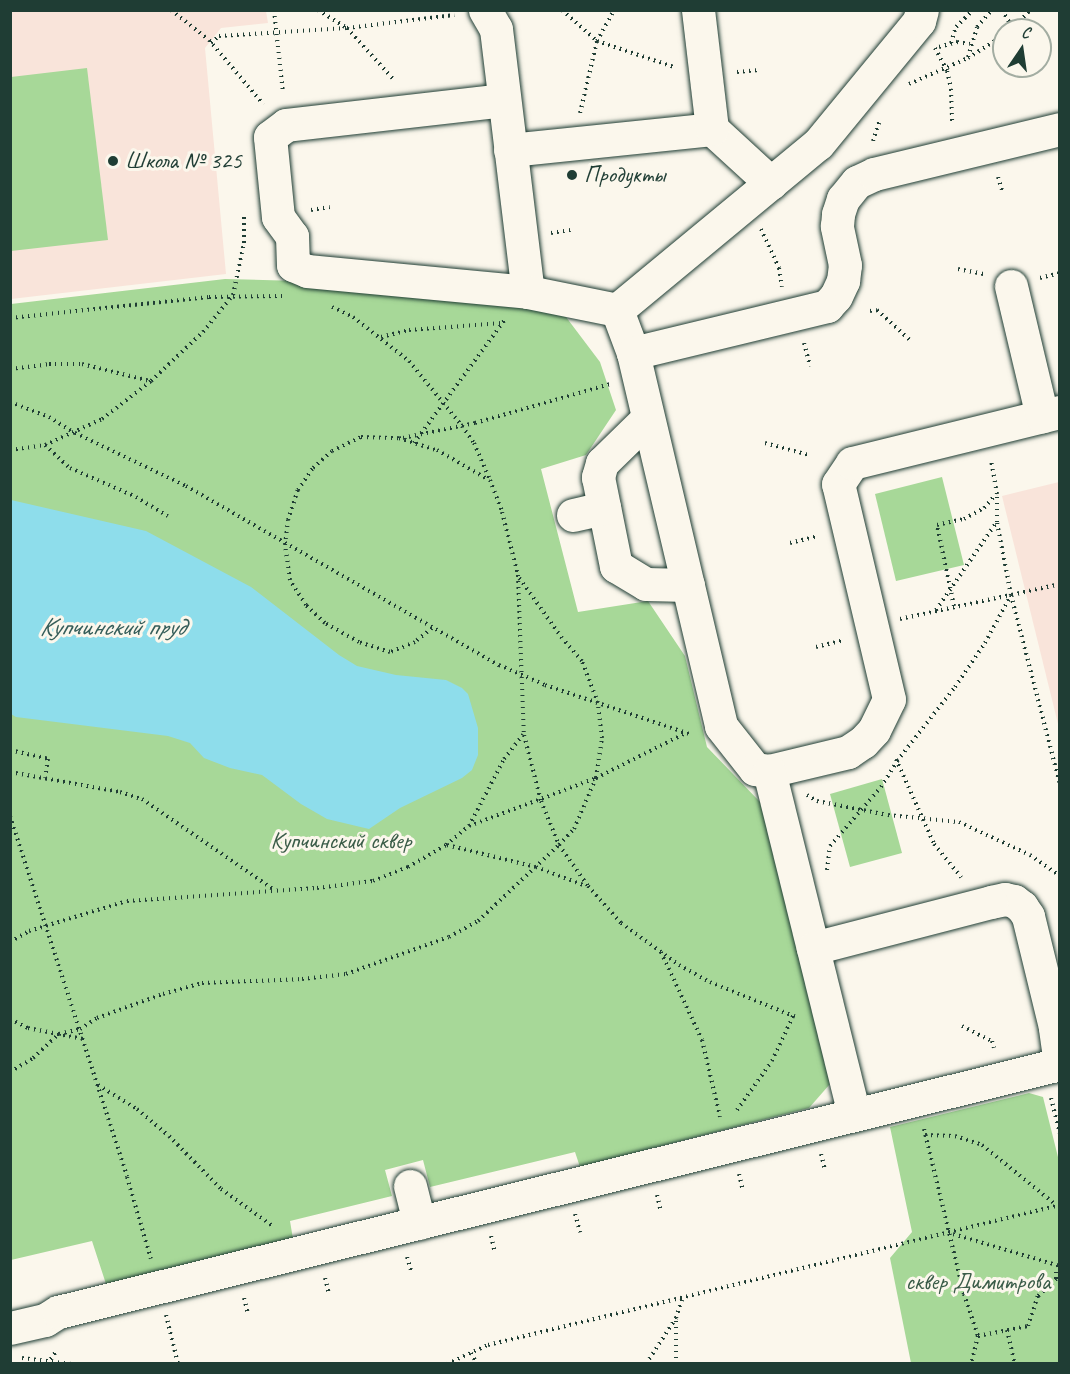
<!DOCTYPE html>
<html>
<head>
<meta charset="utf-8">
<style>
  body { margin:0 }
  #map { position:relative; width:1070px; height:1374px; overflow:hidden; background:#fbf7ec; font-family:Caveat,sans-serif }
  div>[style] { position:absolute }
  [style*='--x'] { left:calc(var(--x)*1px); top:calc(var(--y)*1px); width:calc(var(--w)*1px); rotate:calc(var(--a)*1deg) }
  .built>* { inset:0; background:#f9e4da }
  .green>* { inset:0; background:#a7d898 }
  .water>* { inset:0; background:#8eddeb }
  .path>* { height:4px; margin-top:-2px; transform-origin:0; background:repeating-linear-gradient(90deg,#1f3d34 0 1.5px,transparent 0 6px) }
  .roads { filter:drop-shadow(0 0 2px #1f3d34) drop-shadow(0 0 2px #1f3d34) }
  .minor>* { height:33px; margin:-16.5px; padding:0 16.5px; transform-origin:16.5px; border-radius:16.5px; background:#fbf7ec }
  .dots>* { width:16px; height:16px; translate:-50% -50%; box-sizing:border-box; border:3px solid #fbf7ec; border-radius:50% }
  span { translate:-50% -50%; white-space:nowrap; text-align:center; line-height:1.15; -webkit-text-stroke:6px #fbf7ec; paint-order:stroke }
  .poi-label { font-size:24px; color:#1f3d34 }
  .left { translate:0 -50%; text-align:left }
  .park-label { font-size:24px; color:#3a5c48 }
  .water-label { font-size:26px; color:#355d59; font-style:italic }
  .frame { position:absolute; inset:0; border:12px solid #1f3d34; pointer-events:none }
  .north { position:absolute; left:992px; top:18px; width:60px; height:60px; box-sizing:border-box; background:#fbf7ec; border:2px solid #a3ada2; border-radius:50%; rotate:13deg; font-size:16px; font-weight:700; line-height:24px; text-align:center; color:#1f3d34 }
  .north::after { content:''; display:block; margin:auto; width:21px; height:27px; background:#1f3d34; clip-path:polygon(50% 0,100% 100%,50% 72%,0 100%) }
</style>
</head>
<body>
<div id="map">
  <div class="built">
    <i style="clip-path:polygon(10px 11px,266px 11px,268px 23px,221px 28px,205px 48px,226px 274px,11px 299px)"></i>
    <i style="clip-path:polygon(1059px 482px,1060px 482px,1059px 728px,1002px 496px)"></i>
  </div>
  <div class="green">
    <i style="clip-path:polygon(87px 68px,108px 240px,11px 251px,11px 77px)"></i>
    <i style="clip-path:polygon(225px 279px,299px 281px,563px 313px,600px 362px,616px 410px,586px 455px,541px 469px,578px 612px,648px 601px,685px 656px,707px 747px,761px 803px,830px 1084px,809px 1108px,580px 1167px,575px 1152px,430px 1187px,423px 1160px,385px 1170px,392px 1196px,290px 1221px,293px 1239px,106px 1284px,92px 1241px,11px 1260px,11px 304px)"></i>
    <i style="clip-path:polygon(942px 477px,964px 565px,896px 581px,875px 494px)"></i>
    <i style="clip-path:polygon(882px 779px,902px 853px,850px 867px,830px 794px)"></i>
    <i style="clip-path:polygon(1029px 1093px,1043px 1097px,1059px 1161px,1059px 1363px,911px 1363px,890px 1258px,912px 1232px,890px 1127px)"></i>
  </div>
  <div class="water">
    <i style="clip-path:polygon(11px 500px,146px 531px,251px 587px,339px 655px,357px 666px,396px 675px,446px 680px,462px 688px,468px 694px,478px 728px,478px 755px,472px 770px,462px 778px,400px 808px,369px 829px,327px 819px,301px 804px,262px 775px,230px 768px,204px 758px,190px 743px,168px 736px,16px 717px,11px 714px)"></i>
  </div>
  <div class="path">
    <i style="--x:75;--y:10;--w:3;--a:90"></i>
    <i style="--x:171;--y:10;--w:48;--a:38.3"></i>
    <i style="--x:209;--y:40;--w:84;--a:49.8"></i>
    <i style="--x:274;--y:10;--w:83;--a:83.8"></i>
    <i style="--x:318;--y:10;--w:34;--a:32"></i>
    <i style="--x:347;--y:28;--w:70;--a:47.9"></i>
    <i style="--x:562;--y:10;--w:47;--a:41.5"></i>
    <i style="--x:597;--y:41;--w:81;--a:18.7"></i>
    <i style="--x:1002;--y:10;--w:21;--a:59"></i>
    <i style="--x:1011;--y:30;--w:28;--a:-46"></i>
    <i style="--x:211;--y:43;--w:11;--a:-41"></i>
    <i style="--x:219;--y:36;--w:128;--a:-3.6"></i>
    <i style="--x:347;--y:28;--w:108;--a:-6.9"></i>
    <i style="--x:951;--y:43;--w:17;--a:-73"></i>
    <i style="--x:956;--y:27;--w:24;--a:-45"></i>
    <i style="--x:939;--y:47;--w:19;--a:-16"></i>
    <i style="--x:957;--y:42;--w:13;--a:9"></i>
    <i style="--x:935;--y:48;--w:26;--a:62"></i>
    <i style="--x:947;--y:71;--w:18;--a:77"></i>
    <i style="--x:951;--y:89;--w:35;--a:88"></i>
    <i style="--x:968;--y:57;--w:31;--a:-73"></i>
    <i style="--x:977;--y:27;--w:23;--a:-49"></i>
    <i style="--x:737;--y:72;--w:22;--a:-5"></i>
    <i style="--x:909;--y:84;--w:64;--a:-23.8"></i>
    <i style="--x:968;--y:58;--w:43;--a:-32.6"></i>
    <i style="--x:580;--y:113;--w:74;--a:-76.7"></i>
    <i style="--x:597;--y:41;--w:35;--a:-61"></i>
    <i style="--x:873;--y:141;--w:22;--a:-72"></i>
    <i style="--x:998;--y:177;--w:17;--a:73"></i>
    <i style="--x:311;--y:210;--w:19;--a:-9"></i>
    <i style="--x:761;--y:229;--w:43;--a:65.2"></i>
    <i style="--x:779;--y:268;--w:19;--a:81"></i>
    <i style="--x:551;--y:233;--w:20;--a:-9"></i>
    <i style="--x:958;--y:269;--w:26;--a:11"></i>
    <i style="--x:1040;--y:278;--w:21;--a:-14"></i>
    <i style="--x:332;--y:307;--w:23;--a:25"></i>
    <i style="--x:353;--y:317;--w:71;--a:38.2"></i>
    <i style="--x:409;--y:361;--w:84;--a:50.8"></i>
    <i style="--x:462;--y:426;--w:21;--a:55"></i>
    <i style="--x:474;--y:443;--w:40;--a:66.6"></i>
    <i style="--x:490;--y:480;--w:34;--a:69"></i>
    <i style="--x:502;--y:512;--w:65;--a:75.7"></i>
    <i style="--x:518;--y:575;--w:160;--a:87.9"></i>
    <i style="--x:524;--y:735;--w:68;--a:75.6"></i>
    <i style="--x:541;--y:801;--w:48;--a:67.8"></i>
    <i style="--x:559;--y:845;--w:50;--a:54.7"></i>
    <i style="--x:588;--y:886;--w:50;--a:48.3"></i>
    <i style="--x:621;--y:923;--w:72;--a:35.9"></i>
    <i style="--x:679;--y:965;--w:35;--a:29"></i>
    <i style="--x:710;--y:982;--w:95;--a:22.2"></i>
    <i style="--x:870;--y:311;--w:7;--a:-8"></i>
    <i style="--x:877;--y:310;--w:46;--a:42.4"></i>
    <i style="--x:10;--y:318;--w:200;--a:-6"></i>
    <i style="--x:209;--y:297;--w:73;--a:-0.8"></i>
    <i style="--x:381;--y:337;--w:29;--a:-14"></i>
    <i style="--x:409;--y:330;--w:93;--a:-4.3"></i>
    <i style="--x:804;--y:343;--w:24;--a:75"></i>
    <i style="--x:10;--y:369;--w:39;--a:-7"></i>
    <i style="--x:49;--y:364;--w:33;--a:0"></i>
    <i style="--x:82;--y:364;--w:70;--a:14"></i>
    <i style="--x:10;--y:402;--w:42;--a:21"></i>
    <i style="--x:49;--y:417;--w:31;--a:32"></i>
    <i style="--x:75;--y:433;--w:123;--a:25.5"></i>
    <i style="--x:186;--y:486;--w:361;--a:29.8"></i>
    <i style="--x:499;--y:665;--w:50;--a:23.5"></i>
    <i style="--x:545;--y:685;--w:153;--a:18.7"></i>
    <i style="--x:403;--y:438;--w:74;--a:-11.8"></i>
    <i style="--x:475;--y:423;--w:141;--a:-16.1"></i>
    <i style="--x:414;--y:443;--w:152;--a:-53.6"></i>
    <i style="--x:765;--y:443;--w:46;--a:15.3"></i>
    <i style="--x:45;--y:445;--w:34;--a:43"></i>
    <i style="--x:70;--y:468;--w:72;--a:23.7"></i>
    <i style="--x:136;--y:497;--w:37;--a:31"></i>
    <i style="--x:10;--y:450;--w:35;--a:-8"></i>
    <i style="--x:45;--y:445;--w:63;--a:-24.5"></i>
    <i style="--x:102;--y:419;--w:62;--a:-37.8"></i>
    <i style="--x:151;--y:381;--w:71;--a:-43.3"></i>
    <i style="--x:203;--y:332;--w:48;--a:-51"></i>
    <i style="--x:233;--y:295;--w:53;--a:-78.1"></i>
    <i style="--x:244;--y:243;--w:28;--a:-90"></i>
    <i style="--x:790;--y:543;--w:29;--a:-14"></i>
    <i style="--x:1060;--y:584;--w:50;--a:167.3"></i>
    <i style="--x:1011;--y:595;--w:195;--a:75.5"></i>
    <i style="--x:954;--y:606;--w:83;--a:-101.9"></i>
    <i style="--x:937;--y:525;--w:28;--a:-13"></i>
    <i style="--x:964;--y:519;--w:23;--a:-29"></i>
    <i style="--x:984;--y:508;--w:18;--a:-49"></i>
    <i style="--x:936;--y:610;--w:106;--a:-55.4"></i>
    <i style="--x:900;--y:619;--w:113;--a:-12.3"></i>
    <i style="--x:432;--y:628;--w:22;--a:141"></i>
    <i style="--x:415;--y:642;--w:27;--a:158"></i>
    <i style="--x:390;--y:652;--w:33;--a:-162"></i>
    <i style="--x:359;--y:642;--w:39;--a:-151"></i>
    <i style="--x:325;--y:623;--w:26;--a:-137"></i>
    <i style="--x:306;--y:605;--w:30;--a:-123"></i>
    <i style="--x:290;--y:580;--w:35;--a:-98"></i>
    <i style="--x:285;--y:545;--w:25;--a:-83"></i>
    <i style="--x:288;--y:520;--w:32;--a:-72"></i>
    <i style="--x:298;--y:490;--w:27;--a:-56"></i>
    <i style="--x:313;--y:468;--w:25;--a:-42"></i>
    <i style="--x:332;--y:451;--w:32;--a:-26"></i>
    <i style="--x:361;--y:437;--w:38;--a:2"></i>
    <i style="--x:399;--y:438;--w:40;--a:18"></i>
    <i style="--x:437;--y:450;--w:60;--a:30"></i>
    <i style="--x:816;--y:647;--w:29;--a:-14"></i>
    <i style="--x:10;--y:750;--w:39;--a:13"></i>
    <i style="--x:48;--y:759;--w:19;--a:99"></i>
    <i style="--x:896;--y:759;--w:93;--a:65.9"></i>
    <i style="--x:934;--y:844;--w:43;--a:50.7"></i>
    <i style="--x:10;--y:772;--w:112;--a:10.3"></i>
    <i style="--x:120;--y:792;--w:23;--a:18"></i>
    <i style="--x:142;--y:799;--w:159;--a:34.5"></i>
    <i style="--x:807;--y:795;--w:12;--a:31"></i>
    <i style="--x:817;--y:801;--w:72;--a:11.2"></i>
    <i style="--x:888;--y:815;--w:71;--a:5.6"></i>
    <i style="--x:959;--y:822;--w:78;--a:24.9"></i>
    <i style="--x:1030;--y:855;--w:37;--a:35"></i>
    <i style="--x:10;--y:816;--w:379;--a:72"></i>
    <i style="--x:127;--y:1177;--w:85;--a:73.7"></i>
    <i style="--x:469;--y:826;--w:76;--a:-62.4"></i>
    <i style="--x:504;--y:759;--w:31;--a:-52"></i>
    <i style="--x:447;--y:845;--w:92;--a:13.9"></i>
    <i style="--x:536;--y:867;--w:53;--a:20.8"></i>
    <i style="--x:827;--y:870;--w:24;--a:-83"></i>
    <i style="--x:830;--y:846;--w:78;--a:-49.2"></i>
    <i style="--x:881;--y:787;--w:31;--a:-58"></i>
    <i style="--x:897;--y:761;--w:94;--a:-51.9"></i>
    <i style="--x:955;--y:687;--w:53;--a:-55.7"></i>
    <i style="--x:985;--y:643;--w:55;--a:-61.6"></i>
    <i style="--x:1011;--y:595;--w:74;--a:-100.9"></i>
    <i style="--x:997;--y:522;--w:28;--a:-90"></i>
    <i style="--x:997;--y:494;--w:35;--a:-100"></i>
    <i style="--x:10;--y:942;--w:22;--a:-30"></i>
    <i style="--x:29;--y:931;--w:102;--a:-17"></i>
    <i style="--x:127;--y:901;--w:190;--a:-3.9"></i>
    <i style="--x:317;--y:888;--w:56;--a:-7.1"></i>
    <i style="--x:373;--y:881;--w:38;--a:-22"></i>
    <i style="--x:408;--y:867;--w:44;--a:-30.1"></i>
    <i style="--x:446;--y:845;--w:30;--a:-40"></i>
    <i style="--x:469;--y:826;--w:136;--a:-20.7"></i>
    <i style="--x:596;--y:778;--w:101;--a:-26.6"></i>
    <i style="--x:661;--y:952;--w:97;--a:65"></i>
    <i style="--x:702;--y:1040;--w:79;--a:76.8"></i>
    <i style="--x:10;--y:1019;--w:20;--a:27"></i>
    <i style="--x:28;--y:1028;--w:56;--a:11.3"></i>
    <i style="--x:962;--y:1026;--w:34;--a:27"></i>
    <i style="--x:992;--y:1041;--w:7;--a:74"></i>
    <i style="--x:10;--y:1072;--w:27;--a:-31"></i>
    <i style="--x:33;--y:1058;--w:35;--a:-43"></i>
    <i style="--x:59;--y:1034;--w:22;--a:-13"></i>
    <i style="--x:80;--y:1029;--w:20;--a:-33"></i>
    <i style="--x:97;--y:1018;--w:70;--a:-20"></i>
    <i style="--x:163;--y:994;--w:41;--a:-15.8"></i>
    <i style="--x:202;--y:983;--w:100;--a:-2.3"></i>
    <i style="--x:302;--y:979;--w:44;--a:-6.5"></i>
    <i style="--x:346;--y:974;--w:109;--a:-19.8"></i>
    <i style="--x:449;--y:937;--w:33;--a:-29"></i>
    <i style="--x:478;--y:921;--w:111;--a:-43.2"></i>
    <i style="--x:559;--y:845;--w:22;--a:-47"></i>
    <i style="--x:574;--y:829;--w:56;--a:-66.7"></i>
    <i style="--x:596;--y:778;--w:40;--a:-81.5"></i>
    <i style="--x:602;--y:738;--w:35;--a:-97"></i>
    <i style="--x:598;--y:703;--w:45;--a:-110.9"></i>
    <i style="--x:582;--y:661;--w:30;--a:-131"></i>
    <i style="--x:562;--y:638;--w:76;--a:-125.4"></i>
    <i style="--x:98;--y:1085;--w:46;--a:31.6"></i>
    <i style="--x:137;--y:1109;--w:42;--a:40.2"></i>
    <i style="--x:169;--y:1136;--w:74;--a:45.5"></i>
    <i style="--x:221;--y:1189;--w:65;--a:35.6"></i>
    <i style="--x:1051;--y:1098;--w:36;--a:76"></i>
    <i style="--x:737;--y:1110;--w:60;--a:-54.5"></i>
    <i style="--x:772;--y:1061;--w:52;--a:-64.9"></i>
    <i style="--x:924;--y:1129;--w:170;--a:76.4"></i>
    <i style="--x:964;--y:1294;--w:44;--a:71.6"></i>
    <i style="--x:978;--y:1336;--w:29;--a:104"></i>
    <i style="--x:925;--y:1135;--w:30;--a:2"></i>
    <i style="--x:955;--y:1136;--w:28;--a:18"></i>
    <i style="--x:982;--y:1145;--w:95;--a:39"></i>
    <i style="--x:821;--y:1154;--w:16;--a:76"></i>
    <i style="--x:739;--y:1174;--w:17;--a:77"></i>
    <i style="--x:657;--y:1195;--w:17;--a:77"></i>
    <i style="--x:575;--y:1214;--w:19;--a:74"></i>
    <i style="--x:953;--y:1234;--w:112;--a:16.7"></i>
    <i style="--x:491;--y:1236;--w:17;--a:77"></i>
    <i style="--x:407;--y:1257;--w:17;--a:73"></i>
    <i style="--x:325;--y:1278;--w:16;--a:76"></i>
    <i style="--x:244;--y:1298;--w:16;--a:76"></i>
    <i style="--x:166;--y:1315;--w:50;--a:76.2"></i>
    <i style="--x:1007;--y:1330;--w:35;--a:77"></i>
    <i style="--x:978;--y:1336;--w:51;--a:-11.3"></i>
    <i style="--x:1028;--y:1326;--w:32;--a:-72"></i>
    <i style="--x:1038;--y:1296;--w:25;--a:-43"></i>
    <i style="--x:1056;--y:1279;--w:12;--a:-90"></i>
    <i style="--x:471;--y:1353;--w:13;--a:61"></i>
    <i style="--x:22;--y:1358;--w:50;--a:6.8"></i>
    <i style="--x:47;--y:1364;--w:17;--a:-54"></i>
    <i style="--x:447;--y:1364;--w:45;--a:-24.9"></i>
    <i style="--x:488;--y:1345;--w:589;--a:-13.75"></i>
    <i style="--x:646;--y:1364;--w:55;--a:-56.9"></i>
    <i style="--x:676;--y:1318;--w:20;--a:-72"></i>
    <i style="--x:676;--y:1364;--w:45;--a:-90"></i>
  </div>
  <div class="roads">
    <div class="minor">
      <i style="--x:485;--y:10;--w:22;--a:60"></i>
      <i style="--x:496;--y:29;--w:265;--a:83.1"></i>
      <i style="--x:504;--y:100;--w:219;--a:173.5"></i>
      <i style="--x:286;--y:125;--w:20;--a:143"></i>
      <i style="--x:270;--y:137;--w:80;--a:84.3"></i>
      <i style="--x:278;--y:217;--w:24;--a:54"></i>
      <i style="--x:292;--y:236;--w:29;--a:88"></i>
      <i style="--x:293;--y:265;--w:15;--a:23"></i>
      <i style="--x:307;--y:271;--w:222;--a:5.4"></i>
      <i style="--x:528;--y:292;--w:91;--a:11.4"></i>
      <i style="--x:617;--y:310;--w:46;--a:69.6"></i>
      <i style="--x:633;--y:353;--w:383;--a:76.7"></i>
      <i style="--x:721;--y:726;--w:55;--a:51.7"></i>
      <i style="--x:755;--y:769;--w:14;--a:8"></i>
      <i style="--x:769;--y:771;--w:81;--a:-13.5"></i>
      <i style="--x:848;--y:752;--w:18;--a:-34"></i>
      <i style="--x:863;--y:742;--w:16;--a:-47"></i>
      <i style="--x:874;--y:730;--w:34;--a:-64"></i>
      <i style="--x:889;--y:699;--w:221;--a:-103.3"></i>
      <i style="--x:838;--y:484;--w:25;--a:-56"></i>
      <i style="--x:852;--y:463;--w:214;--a:-13.8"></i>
      <i style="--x:712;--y:129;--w:80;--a:42.5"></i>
      <i style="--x:510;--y:150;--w:203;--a:-5.9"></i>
      <i style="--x:712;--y:129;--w:120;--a:-96.7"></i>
      <i style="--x:1011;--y:286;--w:134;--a:76.6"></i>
      <i style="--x:617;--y:310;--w:261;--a:-39.6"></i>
      <i style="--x:818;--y:144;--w:159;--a:-50.6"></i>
      <i style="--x:919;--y:21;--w:11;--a:-75"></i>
      <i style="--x:633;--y:353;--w:200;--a:-13.6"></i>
      <i style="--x:827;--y:306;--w:13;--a:-48"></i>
      <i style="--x:836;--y:296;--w:17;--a:-65"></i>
      <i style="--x:843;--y:281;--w:16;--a:-83"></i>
      <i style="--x:845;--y:265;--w:40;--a:-102"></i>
      <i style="--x:837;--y:226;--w:12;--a:-85"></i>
      <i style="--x:838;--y:214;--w:16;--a:-72"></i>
      <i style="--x:843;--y:199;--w:22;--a:-51"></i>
      <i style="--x:857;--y:182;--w:19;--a:-25"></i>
      <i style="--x:874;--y:174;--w:191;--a:-13.6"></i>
      <i style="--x:647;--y:419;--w:63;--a:135.6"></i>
      <i style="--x:602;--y:463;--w:15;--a:106"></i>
      <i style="--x:598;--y:477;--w:91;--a:78.6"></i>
      <i style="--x:616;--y:566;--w:35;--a:31"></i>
      <i style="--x:646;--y:584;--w:42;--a:1.4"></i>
      <i style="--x:573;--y:515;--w:32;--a:-13"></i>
      <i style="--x:769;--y:771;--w:354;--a:76.1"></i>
      <i style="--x:410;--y:1186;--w:38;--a:76"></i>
      <i style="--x:10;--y:1328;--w:36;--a:-13"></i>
      <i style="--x:45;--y:1320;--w:15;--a:-32"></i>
      <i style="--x:58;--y:1312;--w:1032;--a:-13.9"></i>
      <i style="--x:1060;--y:1064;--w:37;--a:-98"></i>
      <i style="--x:1055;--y:1027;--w:114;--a:-103.7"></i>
      <i style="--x:1028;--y:916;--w:11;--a:-124"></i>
      <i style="--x:1022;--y:907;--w:10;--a:-143"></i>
      <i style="--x:1014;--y:901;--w:9;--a:-167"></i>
      <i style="--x:1005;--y:899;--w:14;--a:168"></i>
      <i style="--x:991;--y:902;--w:184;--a:165.5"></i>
    </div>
  </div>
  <div class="dots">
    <i style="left:113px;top:161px;background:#1f3d34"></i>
    <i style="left:572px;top:175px;background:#1f3d34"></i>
  </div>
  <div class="poi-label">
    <span class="left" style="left:125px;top:161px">Школа № 325</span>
    <span class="left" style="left:584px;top:175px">Продукты</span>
  </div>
  <div class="park-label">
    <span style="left:341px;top:841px">Купчинский сквер</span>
    <span style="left:978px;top:1282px">сквер Димитрова</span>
  </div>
  <div class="water-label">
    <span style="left:112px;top:627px">Купчинский пруд</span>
  </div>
  <div class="frame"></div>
  <div class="north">С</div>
</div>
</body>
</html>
